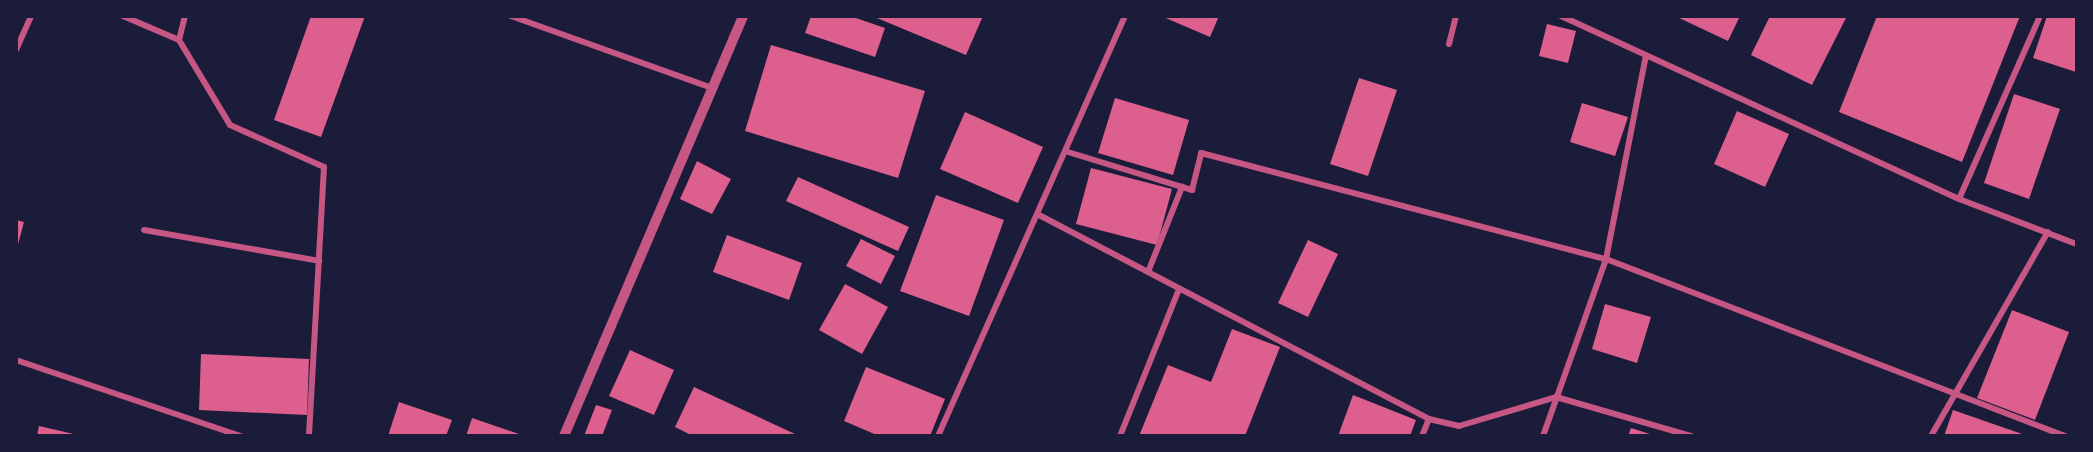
<!DOCTYPE html>
<html>
<head>
<meta charset="utf-8">
<style>
  body { margin:0 }
  #map { position:relative; width:2093px; height:452px; overflow:hidden; background:#1b1b3a; font-family:Roboto,sans-serif }
  div>[style] { position:absolute }
  [style*='--x'] { left:calc(var(--x)*1px); top:calc(var(--y)*1px); width:calc(var(--w)*1px); rotate:calc(var(--a)*1deg) }
  .building>* { inset:0; background:#dd5f8e }
  .minor>* { height:6px; margin:-3px; padding:0 3px; transform-origin:3px; border-radius:3px; background:#c65784 }
  .tertiary>* { height:10px; margin:-5px; padding:0 5px; transform-origin:5px; border-radius:5px; background:#c65784 }
  span { translate:-50% -50%; white-space:nowrap; text-align:center; line-height:1.15; -webkit-text-stroke:4.5px #1b1b3a; paint-order:stroke }
  .frame { position:absolute; inset:0; border:18px solid #1b1b3a; pointer-events:none }
</style>
</head>
<body>
<div id="map">
  <div class="building">
    <i style="clip-path:polygon(311px 16px,365px 16px,321px 137px,274px 120px)"></i>
    <i style="clip-path:polygon(811px 16px,850px 16px,885px 28px,875px 57px,805px 33px)"></i>
    <i style="clip-path:polygon(872px 16px,983px 16px,966px 55px)"></i>
    <i style="clip-path:polygon(1161px 16px,1219px 16px,1210px 37px)"></i>
    <i style="clip-path:polygon(1675px 16px,1740px 16px,1728px 41px)"></i>
    <i style="clip-path:polygon(1770px 16px,1847px 16px,1812px 85px,1751px 55px)"></i>
    <i style="clip-path:polygon(1877px 16px,2020px 16px,1962px 162px,1839px 112px)"></i>
    <i style="clip-path:polygon(2047px 16px,2076px 16px,2076px 72px,2033px 58px)"></i>
    <i style="clip-path:polygon(1547px 24px,1576px 31px,1568px 63px,1539px 56px)"></i>
    <i style="clip-path:polygon(771px 45px,925px 91px,898px 178px,745px 131px)"></i>
    <i style="clip-path:polygon(1359px 78px,1397px 90px,1368px 176px,1330px 164px)"></i>
    <i style="clip-path:polygon(2014px 94px,2060px 109px,2029px 199px,1984px 183px)"></i>
    <i style="clip-path:polygon(1115px 98px,1189px 120px,1173px 175px,1098px 153px)"></i>
    <i style="clip-path:polygon(1582px 103px,1628px 117px,1615px 156px,1570px 142px)"></i>
    <i style="clip-path:polygon(1737px 111px,1789px 134px,1765px 187px,1714px 164px)"></i>
    <i style="clip-path:polygon(965px 112px,1043px 147px,1018px 203px,940px 169px)"></i>
    <i style="clip-path:polygon(697px 161px,731px 179px,712px 214px,680px 199px)"></i>
    <i style="clip-path:polygon(1091px 168px,1172px 189px,1157px 245px,1076px 224px)"></i>
    <i style="clip-path:polygon(798px 177px,909px 227px,898px 251px,786px 201px)"></i>
    <i style="clip-path:polygon(936px 195px,1004px 220px,969px 316px,900px 291px)"></i>
    <i style="clip-path:polygon(16px 220px,24px 222px,17px 248px,16px 248px)"></i>
    <i style="clip-path:polygon(727px 235px,802px 263px,789px 300px,713px 272px)"></i>
    <i style="clip-path:polygon(861px 239px,895px 256px,881px 284px,846px 266px)"></i>
    <i style="clip-path:polygon(1308px 240px,1338px 254px,1308px 317px,1278px 303px)"></i>
    <i style="clip-path:polygon(845px 284px,888px 307px,862px 354px,819px 330px)"></i>
    <i style="clip-path:polygon(1605px 304px,1651px 317px,1637px 363px,1592px 349px)"></i>
    <i style="clip-path:polygon(2012px 310px,2069px 332px,2035px 420px,1977px 398px)"></i>
    <i style="clip-path:polygon(1232px 329px,1280px 347px,1245px 436px,1139px 436px,1168px 365px,1211px 382px)"></i>
    <i style="clip-path:polygon(630px 350px,674px 370px,654px 415px,609px 396px)"></i>
    <i style="clip-path:polygon(201px 354px,309px 359px,307px 415px,199px 410px)"></i>
    <i style="clip-path:polygon(866px 367px,945px 399px,930px 436px,879px 436px,844px 421px)"></i>
    <i style="clip-path:polygon(694px 387px,795px 434px,693px 436px,675px 427px)"></i>
    <i style="clip-path:polygon(1353px 395px,1416px 420px,1410px 436px,1338px 436px)"></i>
    <i style="clip-path:polygon(399px 402px,452px 420px,446px 436px,388px 436px)"></i>
    <i style="clip-path:polygon(596px 405px,612px 410px,602px 436px,584px 436px)"></i>
    <i style="clip-path:polygon(1953px 410px,2025px 435px,2025px 436px,1944px 436px)"></i>
    <i style="clip-path:polygon(472px 418px,522px 435px,522px 436px,466px 436px)"></i>
    <i style="clip-path:polygon(39px 426px,78px 435px,77px 436px,37px 436px)"></i>
    <i style="clip-path:polygon(1631px 428px,1653px 435px,1653px 436px,1628px 436px)"></i>
  </div>
  <div class="minor">
    <i style="--x:123;--y:16;--w:61;--a:23.2"></i>
    <i style="--x:511;--y:16;--w:214;--a:19.7"></i>
    <i style="--x:1561;--y:16;--w:438;--a:24.7"></i>
    <i style="--x:1959;--y:199;--w:125;--a:21"></i>
    <i style="--x:179;--y:40;--w:99;--a:59"></i>
    <i style="--x:230;--y:125;--w:103;--a:24.1"></i>
    <i style="--x:324;--y:167;--w:269;--a:93.2"></i>
    <i style="--x:179;--y:40;--w:25;--a:-76"></i>
    <i style="--x:1449;--y:44;--w:29;--a:-76"></i>
    <i style="--x:16;--y:50;--w:37;--a:-66"></i>
    <i style="--x:1068;--y:152;--w:130;--a:17"></i>
    <i style="--x:1192;--y:190;--w:38;--a:-76"></i>
    <i style="--x:1201;--y:153;--w:419;--a:14.7"></i>
    <i style="--x:1606;--y:259;--w:492;--a:21.1"></i>
    <i style="--x:1959;--y:199;--w:200;--a:-66.1"></i>
    <i style="--x:1039;--y:215;--w:440;--a:27.6"></i>
    <i style="--x:1429;--y:419;--w:31;--a:13"></i>
    <i style="--x:1459;--y:426;--w:101;--a:-16.6"></i>
    <i style="--x:1556;--y:397;--w:141;--a:16.1"></i>
    <i style="--x:144;--y:230;--w:178;--a:10"></i>
    <i style="--x:1148;--y:272;--w:92;--a:-68.2"></i>
    <i style="--x:16;--y:360;--w:237;--a:18.7"></i>
    <i style="--x:938;--y:436;--w:460;--a:-66"></i>
    <i style="--x:1120;--y:436;--w:158;--a:-68.1"></i>
    <i style="--x:1422;--y:436;--w:18;--a:-68"></i>
    <i style="--x:1543;--y:436;--w:188;--a:-70.4"></i>
    <i style="--x:1606;--y:259;--w:207;--a:-78.9"></i>
    <i style="--x:1931;--y:436;--w:235;--a:-60.2"></i>
  </div>
  <div class="tertiary">
    <i style="--x:564;--y:436;--w:457;--a:-66.9"></i>
  </div>
  <div class="frame"></div>
</div>
</body>
</html>
